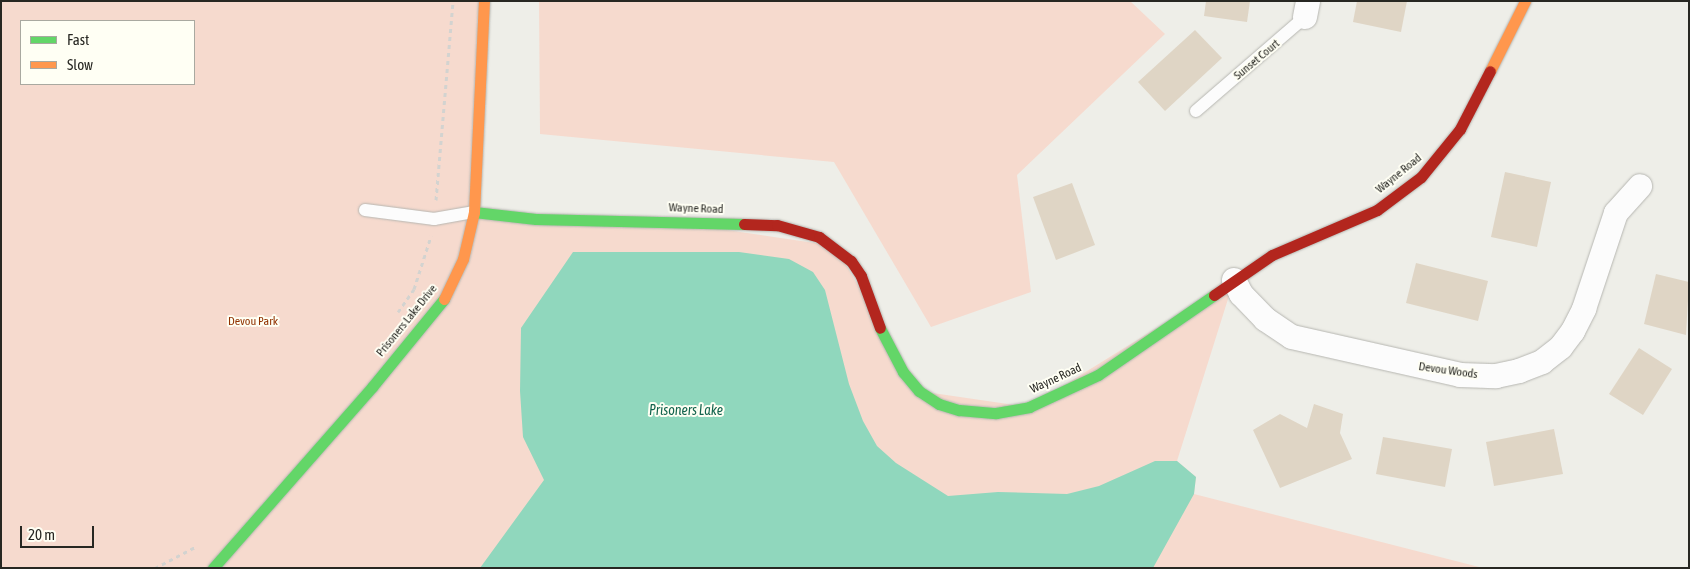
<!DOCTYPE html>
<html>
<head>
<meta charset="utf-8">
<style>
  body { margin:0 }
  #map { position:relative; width:1690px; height:569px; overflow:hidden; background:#eeeee8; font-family:"Asap Condensed",sans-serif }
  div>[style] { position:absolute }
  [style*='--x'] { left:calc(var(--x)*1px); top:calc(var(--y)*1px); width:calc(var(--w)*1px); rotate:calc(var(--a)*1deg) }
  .green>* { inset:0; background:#f6dace }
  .water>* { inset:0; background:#90d7bd }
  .building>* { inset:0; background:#dfd5c5 }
  .path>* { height:3px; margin-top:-1.5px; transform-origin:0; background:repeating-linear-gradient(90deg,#d3d3d0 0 4px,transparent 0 8px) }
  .roads { filter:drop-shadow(0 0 1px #b6b6b1) drop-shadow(0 0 1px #b6b6b1) }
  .lane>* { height:12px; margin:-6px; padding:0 6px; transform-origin:6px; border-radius:6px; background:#fcfcfc }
  .street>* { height:24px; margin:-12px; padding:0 12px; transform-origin:12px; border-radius:12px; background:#fcfcfc }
  .fast>* { height:11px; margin:-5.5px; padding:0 5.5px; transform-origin:5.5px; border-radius:5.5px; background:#63d668 }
  .slow>* { height:11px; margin:-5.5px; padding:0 5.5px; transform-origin:5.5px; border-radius:5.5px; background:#ff974d }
  .jam>* { height:11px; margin:-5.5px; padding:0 5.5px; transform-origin:5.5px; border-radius:5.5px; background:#b3261e }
  span { translate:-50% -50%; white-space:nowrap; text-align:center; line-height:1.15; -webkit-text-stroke:4px #fffff4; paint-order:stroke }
  .street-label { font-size:12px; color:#272722 }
  .park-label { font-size:12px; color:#913200 }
  .water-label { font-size:14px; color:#12634d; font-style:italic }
  .frame { position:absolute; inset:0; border:2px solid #272722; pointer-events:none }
  .legend { position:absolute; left:20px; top:20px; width:175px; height:65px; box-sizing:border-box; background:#fffff4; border:1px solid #a9a9a0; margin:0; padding:6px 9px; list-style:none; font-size:15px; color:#272722 }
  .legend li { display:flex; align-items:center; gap:10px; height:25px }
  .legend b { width:25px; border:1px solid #a9a9a0 }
  .scale { position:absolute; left:20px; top:526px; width:74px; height:22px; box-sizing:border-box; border:2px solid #272722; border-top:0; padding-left:6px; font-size:15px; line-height:18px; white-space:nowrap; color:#272722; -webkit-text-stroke:4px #fffff4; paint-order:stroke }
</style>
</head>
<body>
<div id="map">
  <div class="green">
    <i style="clip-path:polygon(evenodd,1px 1px,484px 1px,474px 212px,673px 222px,835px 246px,919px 391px,1029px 407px,1234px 280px,1177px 461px,1196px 477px,1194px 494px,1483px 568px,1px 568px,1px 1px,21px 21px,194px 21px,194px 84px,21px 84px,21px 21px)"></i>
    <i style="clip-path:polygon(539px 1px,1130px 1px,1165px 34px,1017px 175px,1031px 292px,931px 327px,834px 162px,540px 134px)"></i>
  </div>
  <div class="water">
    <i style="clip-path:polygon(573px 252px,739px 252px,789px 259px,813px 272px,825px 290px,849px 384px,863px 421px,877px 446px,896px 463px,948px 496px,998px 492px,1067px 494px,1099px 486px,1155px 461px,1177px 461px,1196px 477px,1194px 494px,1153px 568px,480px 568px,544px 480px,523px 437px,520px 391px,521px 328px)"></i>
  </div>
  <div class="building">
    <i style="clip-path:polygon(1206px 1px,1250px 1px,1247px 22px,1204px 16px)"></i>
    <i style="clip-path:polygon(1357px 1px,1407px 1px,1401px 32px,1353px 22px)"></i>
    <i style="clip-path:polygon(1195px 30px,1222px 58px,1165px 111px,1138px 82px)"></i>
    <i style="clip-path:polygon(1505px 172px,1551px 182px,1537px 247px,1491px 237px)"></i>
    <i style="clip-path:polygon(1072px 183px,1095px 245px,1056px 260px,1033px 197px)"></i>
    <i style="clip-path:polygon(1416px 263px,1488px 281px,1478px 321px,1406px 303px)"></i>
    <i style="clip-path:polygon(1656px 274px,1689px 282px,1686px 335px,1644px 324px)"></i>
    <i style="clip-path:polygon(1639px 348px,1672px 369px,1643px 415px,1609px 394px)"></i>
    <i style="clip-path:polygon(1314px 404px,1343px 414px,1340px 433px,1352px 459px,1280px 488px,1253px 430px,1280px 414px,1307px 428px)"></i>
    <i style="clip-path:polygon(1554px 429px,1563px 474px,1494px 486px,1486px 442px)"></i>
    <i style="clip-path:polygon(1383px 437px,1452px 449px,1445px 487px,1376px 474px)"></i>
  </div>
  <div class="path">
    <i style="--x:436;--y:200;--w:200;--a:-85.1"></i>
    <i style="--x:398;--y:312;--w:28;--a:-55"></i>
    <i style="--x:414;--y:289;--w:56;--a:-72.2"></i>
    <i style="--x:155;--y:568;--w:45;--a:-27.7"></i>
  </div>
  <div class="roads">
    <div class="lane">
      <i style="--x:1196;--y:111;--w:144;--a:-40.8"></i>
      <i style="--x:365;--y:210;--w:70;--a:7.4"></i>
      <i style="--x:434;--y:219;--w:41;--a:-9.9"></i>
    </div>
    <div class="street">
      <i style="--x:1305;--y:17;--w:16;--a:-79"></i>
      <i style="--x:1234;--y:280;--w:16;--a:63"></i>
      <i style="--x:1241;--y:294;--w:35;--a:46"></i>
      <i style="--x:1265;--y:319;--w:32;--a:34"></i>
      <i style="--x:1292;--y:337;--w:172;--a:12.7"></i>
      <i style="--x:1460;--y:375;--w:36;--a:2"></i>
      <i style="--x:1496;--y:376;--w:24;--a:-12"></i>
      <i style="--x:1519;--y:371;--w:25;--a:-21"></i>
      <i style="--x:1542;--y:362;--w:24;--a:-38"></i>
      <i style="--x:1561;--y:347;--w:20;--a:-53"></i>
      <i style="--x:1573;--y:331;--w:25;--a:-63"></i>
      <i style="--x:1584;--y:309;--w:101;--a:-71.6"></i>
      <i style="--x:1616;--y:213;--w:36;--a:-48"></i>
    </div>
    <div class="fast">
      <i style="--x:474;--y:212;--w:62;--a:6.4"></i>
      <i style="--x:536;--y:219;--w:208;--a:1.4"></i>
      <i style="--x:880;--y:328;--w:50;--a:62.4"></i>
      <i style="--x:903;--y:372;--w:25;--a:50"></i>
      <i style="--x:919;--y:391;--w:24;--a:33"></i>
      <i style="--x:939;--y:404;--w:21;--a:17"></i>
      <i style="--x:959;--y:410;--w:37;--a:5"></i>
      <i style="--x:996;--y:413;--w:34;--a:-10"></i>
      <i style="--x:1029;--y:407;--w:76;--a:-24.9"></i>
      <i style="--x:1098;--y:375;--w:141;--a:-34.6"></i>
      <i style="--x:213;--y:568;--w:241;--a:-48.7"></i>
      <i style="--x:372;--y:387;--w:114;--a:-50.7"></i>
    </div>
    <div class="slow">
      <i style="--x:1490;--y:71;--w:78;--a:-63.4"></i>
      <i style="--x:444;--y:299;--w:44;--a:-64.6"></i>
      <i style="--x:463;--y:259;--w:48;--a:-76.8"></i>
      <i style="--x:474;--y:212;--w:211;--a:-87.3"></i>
    </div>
    <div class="jam">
      <i style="--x:744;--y:224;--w:33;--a:2"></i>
      <i style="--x:777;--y:225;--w:44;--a:15.9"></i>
      <i style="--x:819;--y:237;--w:40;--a:37"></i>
      <i style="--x:851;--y:261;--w:18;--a:56"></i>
      <i style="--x:861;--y:276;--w:55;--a:69.9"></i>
      <i style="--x:1214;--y:295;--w:70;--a:-34.6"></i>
      <i style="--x:1272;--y:255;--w:114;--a:-23.2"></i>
      <i style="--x:1377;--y:210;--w:55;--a:-36.9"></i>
      <i style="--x:1421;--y:177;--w:62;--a:-50.9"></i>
      <i style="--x:1460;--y:129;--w:65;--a:-62.7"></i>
    </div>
  </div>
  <div class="street-label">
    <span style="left:1257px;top:60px;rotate:-40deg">Sunset Court</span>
    <span style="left:1399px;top:174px;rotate:-39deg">Wayne Road</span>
    <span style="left:696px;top:209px;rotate:2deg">Wayne Road</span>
    <span style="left:407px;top:321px;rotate:-51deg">Prisoners Lake Drive</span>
    <span style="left:1448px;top:371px;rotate:8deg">Devou Woods</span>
    <span style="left:1056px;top:379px;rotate:-25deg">Wayne Road</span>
  </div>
  <div class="park-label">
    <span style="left:253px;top:322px">Devou Park</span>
  </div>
  <div class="water-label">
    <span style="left:686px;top:410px">Prisoners Lake</span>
  </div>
  <div class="frame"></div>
  <ul class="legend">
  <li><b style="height:6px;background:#63d668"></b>Fast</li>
  <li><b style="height:6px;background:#ff974d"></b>Slow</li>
  </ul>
  <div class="scale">20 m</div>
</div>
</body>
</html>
